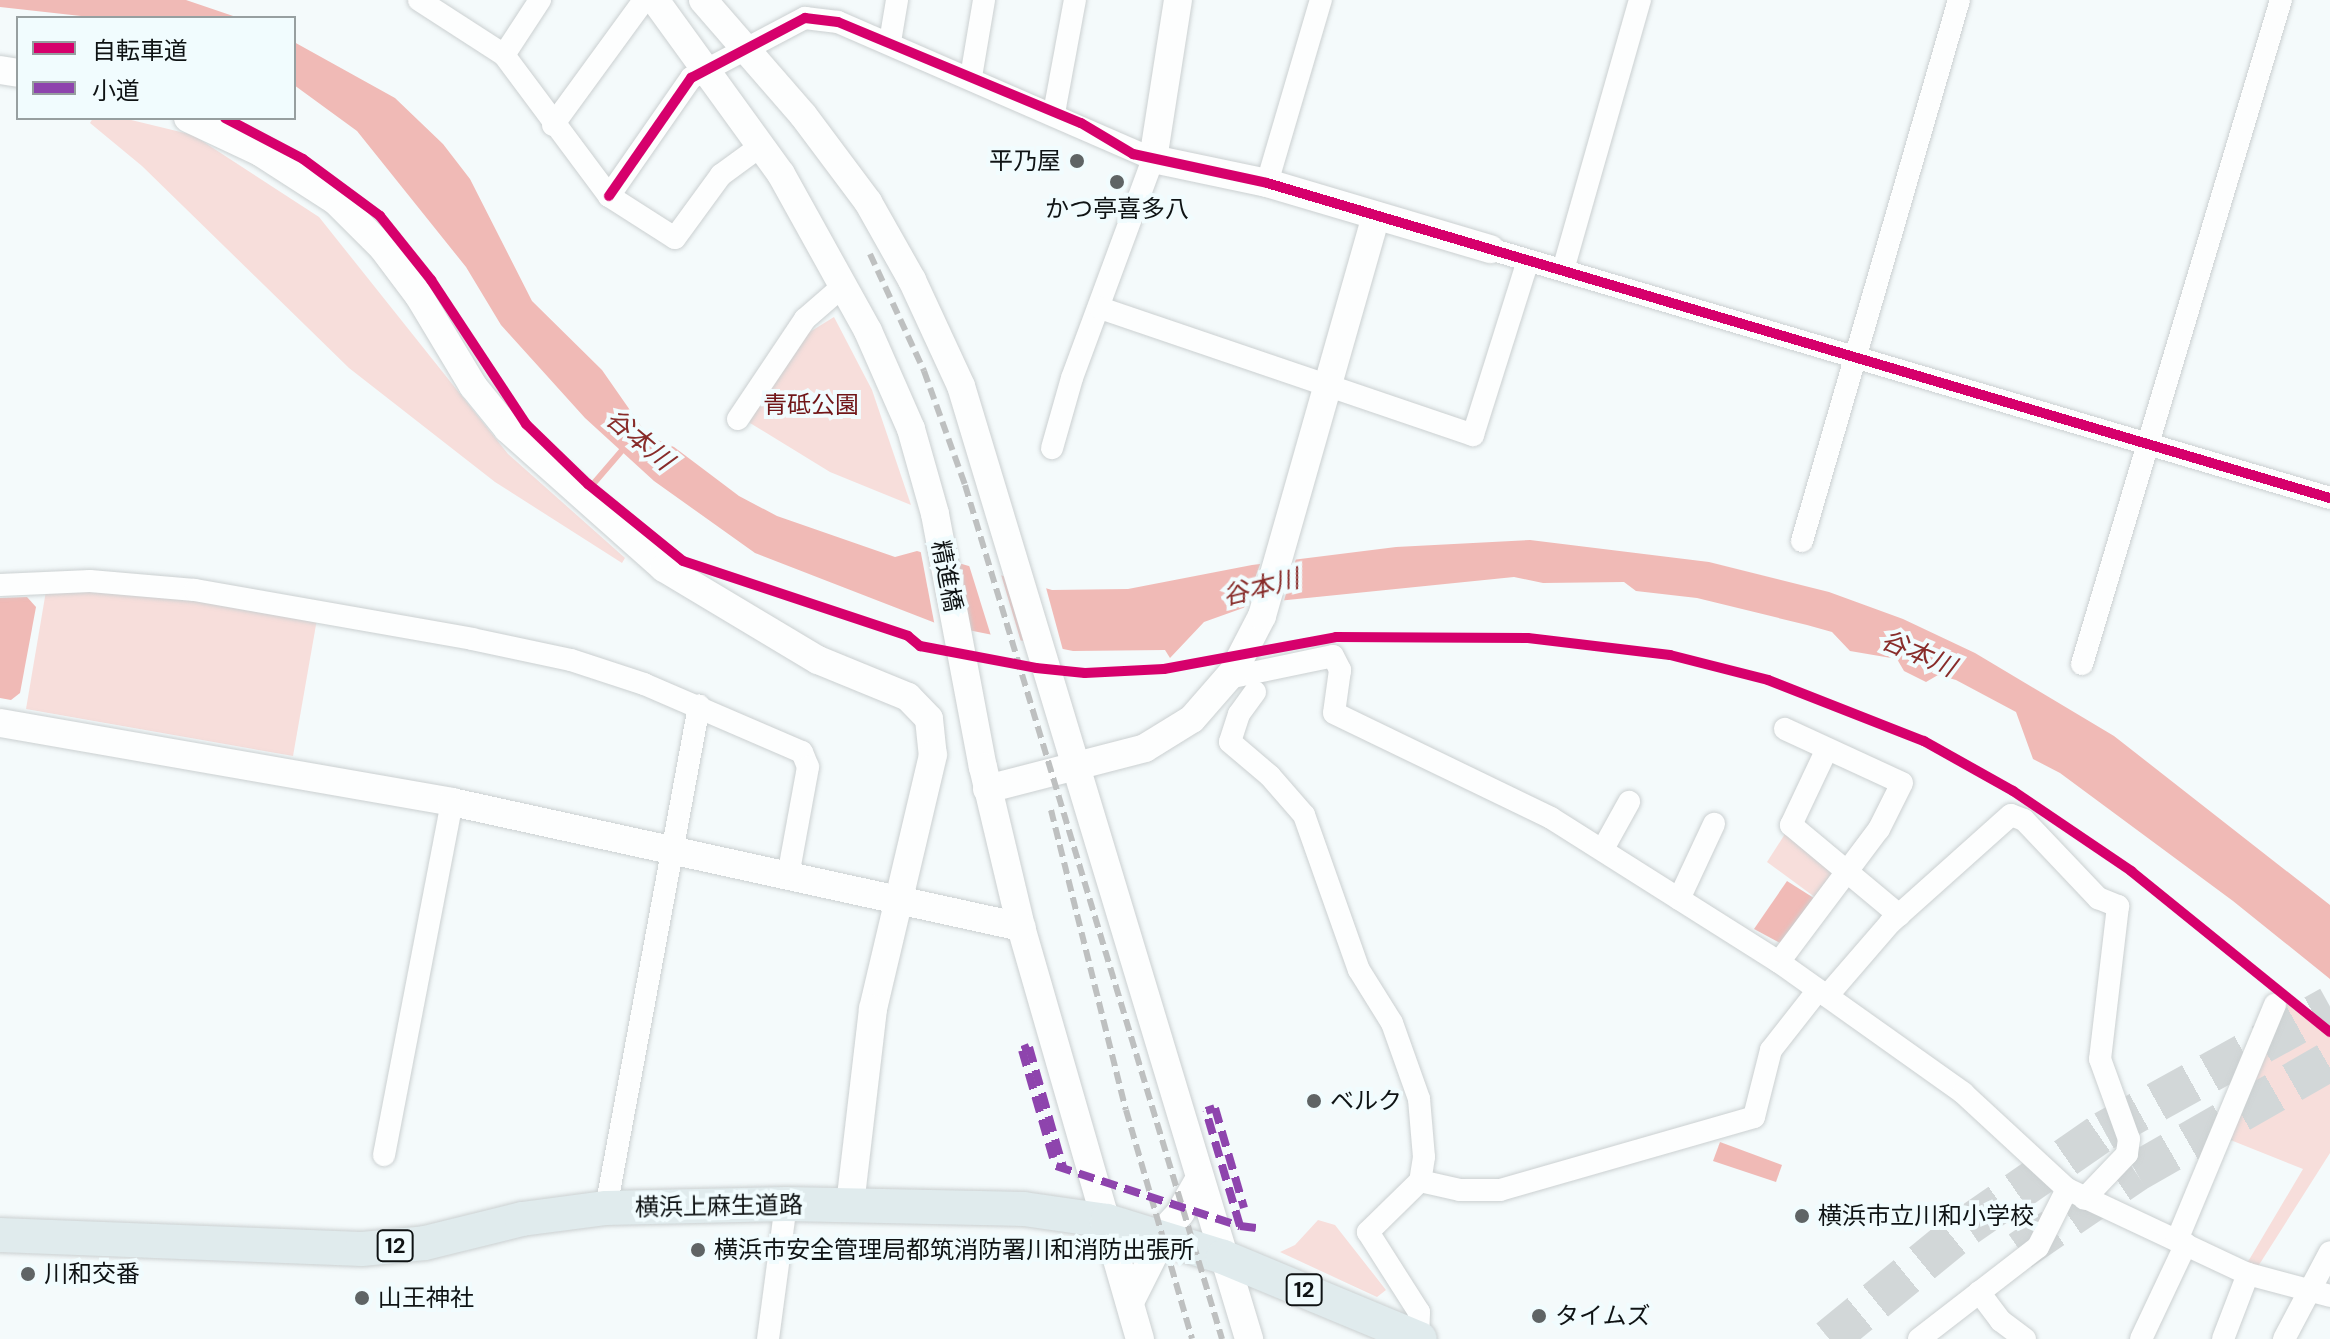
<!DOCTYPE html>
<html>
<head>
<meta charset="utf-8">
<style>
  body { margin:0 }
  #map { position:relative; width:2330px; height:1339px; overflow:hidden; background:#f4fafb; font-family:"DM Sans","Noto Sans JP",sans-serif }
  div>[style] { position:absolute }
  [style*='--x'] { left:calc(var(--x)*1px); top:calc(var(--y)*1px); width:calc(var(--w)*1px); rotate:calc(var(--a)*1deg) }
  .green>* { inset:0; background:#f7dedb }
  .water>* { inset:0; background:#f0bab6 }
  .pier>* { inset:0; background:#f4fafb }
  .stream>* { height:6px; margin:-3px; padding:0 3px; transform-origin:3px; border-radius:3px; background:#f0bab6 }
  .motorway-tunnel>* { height:40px; margin-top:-20px; transform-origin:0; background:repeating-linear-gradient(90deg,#d2d7d8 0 40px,transparent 0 60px) }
  .roads { filter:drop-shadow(0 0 2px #cbd0d1) drop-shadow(0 0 2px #cbd0d1) }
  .minor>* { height:22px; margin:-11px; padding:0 11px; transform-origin:11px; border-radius:11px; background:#fdfefe }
  .tertiary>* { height:28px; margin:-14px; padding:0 14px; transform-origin:14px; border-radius:14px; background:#fdfefe }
  .primary>* { height:34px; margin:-17px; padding:0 17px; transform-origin:17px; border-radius:17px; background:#e0ebed }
  .rail>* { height:6px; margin-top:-3px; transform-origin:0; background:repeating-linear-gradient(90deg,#bec0c0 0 12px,transparent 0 18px) }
  .quiet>* { height:8px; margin-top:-4px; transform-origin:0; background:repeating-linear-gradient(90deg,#8e44ad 0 16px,transparent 0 24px) }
  .cycleway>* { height:10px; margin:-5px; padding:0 5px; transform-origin:5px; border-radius:5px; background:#d6006c }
  .dots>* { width:22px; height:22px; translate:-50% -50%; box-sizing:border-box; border:4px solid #f1fcfe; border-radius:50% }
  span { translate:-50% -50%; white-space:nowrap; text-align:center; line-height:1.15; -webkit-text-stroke:8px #f1fcfe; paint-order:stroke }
  .shield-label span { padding:2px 6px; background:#f1fcfe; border:2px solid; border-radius:6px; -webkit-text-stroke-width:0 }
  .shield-label { font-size:22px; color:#0f1314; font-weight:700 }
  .poi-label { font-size:24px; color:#0f1314 }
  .right { translate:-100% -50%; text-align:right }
  .left { translate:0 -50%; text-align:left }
  .park-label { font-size:24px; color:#711517 }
  .street-label { font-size:24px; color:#0f1314 }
  .water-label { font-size:26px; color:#882c2a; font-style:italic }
  .legend { position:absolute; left:16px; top:16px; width:280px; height:104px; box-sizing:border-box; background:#f1fcfe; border:2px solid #979fa0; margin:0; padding:10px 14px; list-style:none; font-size:24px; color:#0f1314 }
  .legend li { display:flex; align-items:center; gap:16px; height:40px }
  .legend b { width:40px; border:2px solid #979fa0 }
</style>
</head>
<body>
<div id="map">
  <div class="green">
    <i style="clip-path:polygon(93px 118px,123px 118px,193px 135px,319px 217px,508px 454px,625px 558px,622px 563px,495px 482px,349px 368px,142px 166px,90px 123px)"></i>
    <i style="clip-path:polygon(834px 317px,872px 390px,911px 505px,830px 472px,750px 423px,748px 415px,800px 338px)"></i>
    <i style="clip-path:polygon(125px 590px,317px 619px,293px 756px,26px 709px,46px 591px)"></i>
    <i style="clip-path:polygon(1785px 834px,1834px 870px,1816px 898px,1767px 862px)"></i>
    <i style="clip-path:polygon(2288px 1002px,2330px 1036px,2330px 1153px,2257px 1268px,2246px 1265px,2303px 1169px,2228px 1139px,2278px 1015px)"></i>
    <i style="clip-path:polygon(1318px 1220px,1335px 1225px,1386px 1290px,1377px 1297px,1280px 1252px,1295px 1245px)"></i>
  </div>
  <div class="water">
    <i style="clip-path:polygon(0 0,186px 0,239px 18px,99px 18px,0 7px)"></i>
    <i style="clip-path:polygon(294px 42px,395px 98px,443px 144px,470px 179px,532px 301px,602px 370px,648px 436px,674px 447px,739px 496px,777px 516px,895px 557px,917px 551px,1052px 590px,1128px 589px,1252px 565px,1396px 547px,1530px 540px,1709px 562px,1829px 592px,1903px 619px,1975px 653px,2114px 736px,2330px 905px,2330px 979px,2233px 901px,2060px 773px,2033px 759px,2016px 712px,1956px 680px,1938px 675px,1926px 682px,1904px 671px,1897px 659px,1850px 651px,1832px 632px,1807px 625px,1697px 598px,1636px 591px,1624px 582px,1543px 583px,1514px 577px,1257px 603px,1204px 622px,1170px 658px,1165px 650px,1073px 651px,938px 624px,755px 553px,654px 481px,585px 418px,501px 325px,466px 267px,357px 131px,294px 85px)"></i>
    <i style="clip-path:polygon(27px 597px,36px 607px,20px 693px,11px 700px,0 698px,0 598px)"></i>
    <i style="clip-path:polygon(1787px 881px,1817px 900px,1782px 944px,1754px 929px)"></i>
    <i style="clip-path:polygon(1720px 1142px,1782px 1165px,1776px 1182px,1713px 1161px)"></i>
  </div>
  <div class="pier">
    <i style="clip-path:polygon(920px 548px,956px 558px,969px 634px,935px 627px)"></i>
    <i style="clip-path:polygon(1297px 555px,1283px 604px,1243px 611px,1262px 559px)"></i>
    <i style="clip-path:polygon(968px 562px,1000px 571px,1022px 645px,992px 639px)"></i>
    <i style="clip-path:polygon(1006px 573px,1045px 584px,1064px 654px,1025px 646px)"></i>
  </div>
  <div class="stream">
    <i style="--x:588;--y:490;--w:57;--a:-49.3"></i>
  </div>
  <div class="motorway-tunnel">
    <i style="--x:2020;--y:1251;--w:140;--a:-34.3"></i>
    <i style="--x:2136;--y:1172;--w:224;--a:-29.8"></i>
    <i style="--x:1829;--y:1339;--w:178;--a:-39.3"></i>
    <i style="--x:1967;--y:1226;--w:167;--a:-34.7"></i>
    <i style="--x:2104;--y:1131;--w:258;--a:-28.9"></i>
  </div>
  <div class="roads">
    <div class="minor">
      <i style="--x:419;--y:0;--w:101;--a:32.9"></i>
      <i style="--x:504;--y:55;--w:176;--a:53.3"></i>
      <i style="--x:609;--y:196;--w:78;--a:32.5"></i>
      <i style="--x:675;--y:238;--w:78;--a:-53.9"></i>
      <i style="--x:721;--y:175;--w:51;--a:-36.2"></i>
      <i style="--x:890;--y:42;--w:43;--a:-80.5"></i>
      <i style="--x:504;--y:55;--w:66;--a:-56.8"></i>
      <i style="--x:971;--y:77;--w:78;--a:-80.4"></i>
      <i style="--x:1054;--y:113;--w:115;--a:-79.5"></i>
      <i style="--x:553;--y:125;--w:155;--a:-53.9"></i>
      <i style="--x:1267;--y:183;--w:191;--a:-73.6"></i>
      <i style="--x:609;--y:196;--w:144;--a:-55.2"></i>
      <i style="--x:691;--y:78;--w:129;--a:-27.8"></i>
      <i style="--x:805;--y:18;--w:33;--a:7"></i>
      <i style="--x:838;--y:22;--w:344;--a:23.5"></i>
      <i style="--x:1153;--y:159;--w:233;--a:110.3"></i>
      <i style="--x:1072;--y:378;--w:73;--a:105.9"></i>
      <i style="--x:1490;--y:249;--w:876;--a:16.51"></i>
      <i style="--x:1563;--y:270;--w:281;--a:-74.1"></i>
      <i style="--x:1100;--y:308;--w:394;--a:18.8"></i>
      <i style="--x:1473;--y:435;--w:182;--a:-72.5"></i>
      <i style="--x:738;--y:419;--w:120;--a:-56.2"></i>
      <i style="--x:805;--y:319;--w:50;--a:-41"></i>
      <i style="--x:1802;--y:541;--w:563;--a:-73.82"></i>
      <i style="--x:0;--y:585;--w:90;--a:-2.5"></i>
      <i style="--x:90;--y:581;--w:105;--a:4.9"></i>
      <i style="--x:195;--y:590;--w:281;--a:10"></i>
      <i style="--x:472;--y:639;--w:101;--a:12"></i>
      <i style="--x:571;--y:660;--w:77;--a:18.2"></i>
      <i style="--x:644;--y:684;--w:172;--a:23.3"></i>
      <i style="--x:802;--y:752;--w:16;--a:68"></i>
      <i style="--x:808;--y:767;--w:111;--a:100.4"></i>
      <i style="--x:2082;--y:664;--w:693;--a:-73.32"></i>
      <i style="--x:1228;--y:678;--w:107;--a:-11.8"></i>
      <i style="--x:1333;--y:656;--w:16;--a:63"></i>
      <i style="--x:1340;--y:670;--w:43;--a:97.9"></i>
      <i style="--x:1334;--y:713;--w:241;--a:25.8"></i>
      <i style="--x:1551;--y:818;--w:270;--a:32.3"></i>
      <i style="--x:1779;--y:962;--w:226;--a:35.4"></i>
      <i style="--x:1963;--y:1093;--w:142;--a:42.7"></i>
      <i style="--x:2067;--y:1189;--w:200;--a:25.2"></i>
      <i style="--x:2248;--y:1274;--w:85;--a:15"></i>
      <i style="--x:1255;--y:692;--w:27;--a:126"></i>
      <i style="--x:1239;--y:714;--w:29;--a:108"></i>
      <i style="--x:1230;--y:742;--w:52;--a:40.4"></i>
      <i style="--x:1270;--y:776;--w:52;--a:48.9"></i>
      <i style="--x:1304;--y:815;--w:164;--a:70.5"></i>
      <i style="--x:1359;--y:970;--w:62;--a:58.1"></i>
      <i style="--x:1392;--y:1023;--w:81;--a:70.4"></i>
      <i style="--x:1419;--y:1099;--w:58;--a:85.1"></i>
      <i style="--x:1424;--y:1157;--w:24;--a:99"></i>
      <i style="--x:1420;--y:1181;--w:73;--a:135.6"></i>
      <i style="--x:1368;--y:1232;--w:95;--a:57.5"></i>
      <i style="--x:1419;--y:1312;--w:26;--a:92"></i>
      <i style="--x:1826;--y:751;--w:82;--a:115.3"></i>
      <i style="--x:1791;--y:825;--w:141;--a:39.8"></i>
      <i style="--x:1603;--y:849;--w:54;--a:-61"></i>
      <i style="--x:1679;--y:899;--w:83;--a:-65"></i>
      <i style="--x:1779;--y:962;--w:166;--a:-53.1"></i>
      <i style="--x:1879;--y:829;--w:51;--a:-63.4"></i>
      <i style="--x:1902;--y:783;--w:129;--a:-155.2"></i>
      <i style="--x:1827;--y:996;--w:96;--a:-49.2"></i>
      <i style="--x:1890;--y:923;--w:162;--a:-41.8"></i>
      <i style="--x:2011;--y:815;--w:14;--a:21"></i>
      <i style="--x:2024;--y:820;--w:108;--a:46.5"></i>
      <i style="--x:2098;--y:898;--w:22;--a:22"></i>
      <i style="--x:2118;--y:906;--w:154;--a:96.7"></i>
      <i style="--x:2100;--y:1059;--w:85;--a:70.1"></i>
      <i style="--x:2129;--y:1139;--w:15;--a:98"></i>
      <i style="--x:2127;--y:1154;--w:62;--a:133.7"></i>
      <i style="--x:384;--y:1155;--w:359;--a:-79.1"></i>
      <i style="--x:1420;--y:1181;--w:41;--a:12.7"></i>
      <i style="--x:1460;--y:1190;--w:40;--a:0"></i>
      <i style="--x:1500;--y:1190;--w:264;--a:-16"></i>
      <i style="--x:1754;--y:1117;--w:69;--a:-75.8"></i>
      <i style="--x:1771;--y:1050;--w:76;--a:-51.9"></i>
      <i style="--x:606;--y:1208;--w:511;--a:-79.5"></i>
      <i style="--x:2177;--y:1240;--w:255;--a:-67.4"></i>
      <i style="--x:1979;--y:1292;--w:36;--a:53"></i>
      <i style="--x:2001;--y:1321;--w:30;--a:37"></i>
      <i style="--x:768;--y:1339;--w:136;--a:-82.4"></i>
      <i style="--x:1919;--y:1339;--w:150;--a:-37.7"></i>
      <i style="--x:2038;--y:1247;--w:65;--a:-63.4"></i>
      <i style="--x:2141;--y:1339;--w:105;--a:-64.7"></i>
      <i style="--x:2223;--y:1339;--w:70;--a:-69"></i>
      <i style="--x:2284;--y:1339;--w:98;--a:-62.1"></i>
    </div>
    <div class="tertiary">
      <i style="--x:655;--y:0;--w:215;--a:54.1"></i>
      <i style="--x:781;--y:174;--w:179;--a:61"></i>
      <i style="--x:868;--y:331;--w:107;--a:66.3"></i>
      <i style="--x:911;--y:429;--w:88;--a:74.2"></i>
      <i style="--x:935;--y:514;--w:258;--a:79.3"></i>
      <i style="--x:983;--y:767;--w:164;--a:76.6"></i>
      <i style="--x:1021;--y:927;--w:429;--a:73.9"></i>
      <i style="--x:703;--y:0;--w:152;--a:49"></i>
      <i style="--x:803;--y:115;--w:109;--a:53.2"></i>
      <i style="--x:868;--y:202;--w:90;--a:60.6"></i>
      <i style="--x:912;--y:280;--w:117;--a:65.2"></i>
      <i style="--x:961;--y:386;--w:996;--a:73.18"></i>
      <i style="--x:1178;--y:0;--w:161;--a:98.9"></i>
      <i style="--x:1153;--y:159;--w:116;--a:11.9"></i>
      <i style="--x:1267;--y:183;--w:233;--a:16.5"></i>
      <i style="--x:0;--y:70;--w:18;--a:9"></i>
      <i style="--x:188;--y:118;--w:80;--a:25.3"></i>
      <i style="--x:260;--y:152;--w:90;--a:32.8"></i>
      <i style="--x:336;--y:201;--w:66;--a:45"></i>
      <i style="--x:383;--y:248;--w:60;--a:53.1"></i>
      <i style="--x:419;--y:296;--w:105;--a:59"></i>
      <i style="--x:473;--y:386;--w:55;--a:50.9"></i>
      <i style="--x:508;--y:429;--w:209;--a:41.7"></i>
      <i style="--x:664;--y:568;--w:179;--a:30.9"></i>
      <i style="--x:818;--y:660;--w:97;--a:22.3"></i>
      <i style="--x:908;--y:697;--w:30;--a:46"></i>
      <i style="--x:929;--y:719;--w:36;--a:84"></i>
      <i style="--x:933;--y:755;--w:261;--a:103.3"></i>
      <i style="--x:873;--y:1009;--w:197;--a:96.7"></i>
      <i style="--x:0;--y:723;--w:459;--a:9.9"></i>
      <i style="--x:452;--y:802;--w:583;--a:12.39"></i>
      <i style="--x:987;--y:789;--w:163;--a:-14.5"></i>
      <i style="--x:1145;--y:748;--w:55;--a:-31.7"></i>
      <i style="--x:1192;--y:719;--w:62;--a:-48.9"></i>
      <i style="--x:1233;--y:672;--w:63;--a:-62.6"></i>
      <i style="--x:1262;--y:616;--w:416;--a:-74.1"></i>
      <i style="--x:1158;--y:1237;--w:33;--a:-47"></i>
      <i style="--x:1180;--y:1213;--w:40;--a:-60.3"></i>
      <i style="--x:1130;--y:1302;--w:72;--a:-63.4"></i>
    </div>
    <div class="primary">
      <i style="--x:0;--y:1235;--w:362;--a:2.2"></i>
      <i style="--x:362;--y:1249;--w:63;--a:-5.4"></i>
      <i style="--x:425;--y:1243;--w:100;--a:-13.9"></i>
      <i style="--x:522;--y:1219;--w:85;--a:-7.5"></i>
      <i style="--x:606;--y:1208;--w:180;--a:-1.3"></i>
      <i style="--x:786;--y:1204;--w:238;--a:1.2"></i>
      <i style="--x:1024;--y:1209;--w:84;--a:8.2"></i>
      <i style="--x:1107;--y:1221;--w:121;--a:17.2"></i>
      <i style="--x:1223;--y:1257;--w:213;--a:22.6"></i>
    </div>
  </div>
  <div class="rail">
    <i style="--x:870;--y:254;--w:129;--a:65.2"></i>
    <i style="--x:924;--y:371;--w:121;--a:70.2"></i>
    <i style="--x:965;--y:485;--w:892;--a:73.25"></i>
    <i style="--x:1051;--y:810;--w:309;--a:76"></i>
    <i style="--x:1126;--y:1110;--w:238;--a:73.9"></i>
  </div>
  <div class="quiet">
    <i style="--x:1053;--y:1158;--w:112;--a:-106"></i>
    <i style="--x:1022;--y:1050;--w:8;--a:-23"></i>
    <i style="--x:1029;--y:1047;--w:125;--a:74.2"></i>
    <i style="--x:1056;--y:1166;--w:194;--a:18.1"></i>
    <i style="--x:1240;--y:1226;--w:120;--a:-106.5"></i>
    <i style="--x:1206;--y:1111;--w:9;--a:-18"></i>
    <i style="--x:1215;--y:1108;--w:104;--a:73.8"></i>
    <i style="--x:1240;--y:1226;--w:16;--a:7"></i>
  </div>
  <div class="cycleway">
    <i style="--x:225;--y:118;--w:88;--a:27.7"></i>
    <i style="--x:303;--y:159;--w:96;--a:36.5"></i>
    <i style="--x:380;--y:216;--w:82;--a:51.4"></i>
    <i style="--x:431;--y:280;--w:173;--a:56.6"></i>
    <i style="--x:526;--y:424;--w:86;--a:44.1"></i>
    <i style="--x:588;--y:484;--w:122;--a:39"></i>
    <i style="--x:683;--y:561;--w:237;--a:18.4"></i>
    <i style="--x:908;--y:636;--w:16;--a:40"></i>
    <i style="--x:920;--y:646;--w:118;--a:10.7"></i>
    <i style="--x:1036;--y:668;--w:49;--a:5.8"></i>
    <i style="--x:1085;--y:673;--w:79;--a:-2.9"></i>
    <i style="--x:1164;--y:669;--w:175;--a:-10.5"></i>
    <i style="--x:1336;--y:637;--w:192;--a:0.3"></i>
    <i style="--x:1528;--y:638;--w:143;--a:6.8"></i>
    <i style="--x:1670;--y:655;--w:101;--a:14.3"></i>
    <i style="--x:1768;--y:680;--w:168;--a:21.4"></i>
    <i style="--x:1924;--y:741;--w:102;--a:29.3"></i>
    <i style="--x:2013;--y:791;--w:143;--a:34.1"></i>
    <i style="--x:2131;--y:871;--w:256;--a:39"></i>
    <i style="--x:609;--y:196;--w:144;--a:-55.2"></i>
    <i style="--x:691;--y:78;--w:129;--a:-27.8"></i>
    <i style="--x:805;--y:18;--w:33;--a:7"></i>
    <i style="--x:838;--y:22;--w:263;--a:22.6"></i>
    <i style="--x:1081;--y:123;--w:61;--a:30.8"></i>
    <i style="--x:1133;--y:154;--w:137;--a:12.2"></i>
    <i style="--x:1267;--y:183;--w:1109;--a:16.51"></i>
  </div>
  <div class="dots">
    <i style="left:1077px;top:161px;background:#5f6465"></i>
    <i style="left:1117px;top:182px;background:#5f6465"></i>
    <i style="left:1314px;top:1101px;background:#5f6465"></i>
    <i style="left:1802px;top:1216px;background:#5f6465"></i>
    <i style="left:698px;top:1250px;background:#5f6465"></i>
    <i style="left:28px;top:1274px;background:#5f6465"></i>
    <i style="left:362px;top:1298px;background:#5f6465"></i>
    <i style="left:1539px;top:1316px;background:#5f6465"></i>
  </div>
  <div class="shield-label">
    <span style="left:395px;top:1246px">12</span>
    <span style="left:1304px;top:1290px">12</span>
  </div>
  <div class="poi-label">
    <span class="right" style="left:1061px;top:161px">平乃屋</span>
    <span style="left:1117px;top:209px">かつ亭喜多八</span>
    <span class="left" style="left:1330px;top:1101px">ベルク</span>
    <span class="left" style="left:1818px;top:1216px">横浜市立川和小学校</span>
    <span class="left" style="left:714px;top:1250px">横浜市安全管理局都筑消防署川和消防出張所</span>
    <span class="left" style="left:44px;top:1274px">川和交番</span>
    <span class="left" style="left:378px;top:1298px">山王神社</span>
    <span class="left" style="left:1555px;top:1316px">タイムズ</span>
  </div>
  <div class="park-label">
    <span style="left:811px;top:405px">青砥公園</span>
  </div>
  <div class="street-label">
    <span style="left:947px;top:576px;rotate:79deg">精進橋</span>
    <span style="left:719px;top:1206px;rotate:-1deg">横浜上麻生道路</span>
  </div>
  <div class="water-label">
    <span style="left:639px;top:440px;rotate:40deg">谷本川</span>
    <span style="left:1261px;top:588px;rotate:-14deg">谷本川</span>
    <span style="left:1918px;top:654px;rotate:23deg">谷本川</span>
  </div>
  <ul class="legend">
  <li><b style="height:10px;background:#d6006c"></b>自転車道</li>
  <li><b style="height:10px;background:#8e44ad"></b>小道</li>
  </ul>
</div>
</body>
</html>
